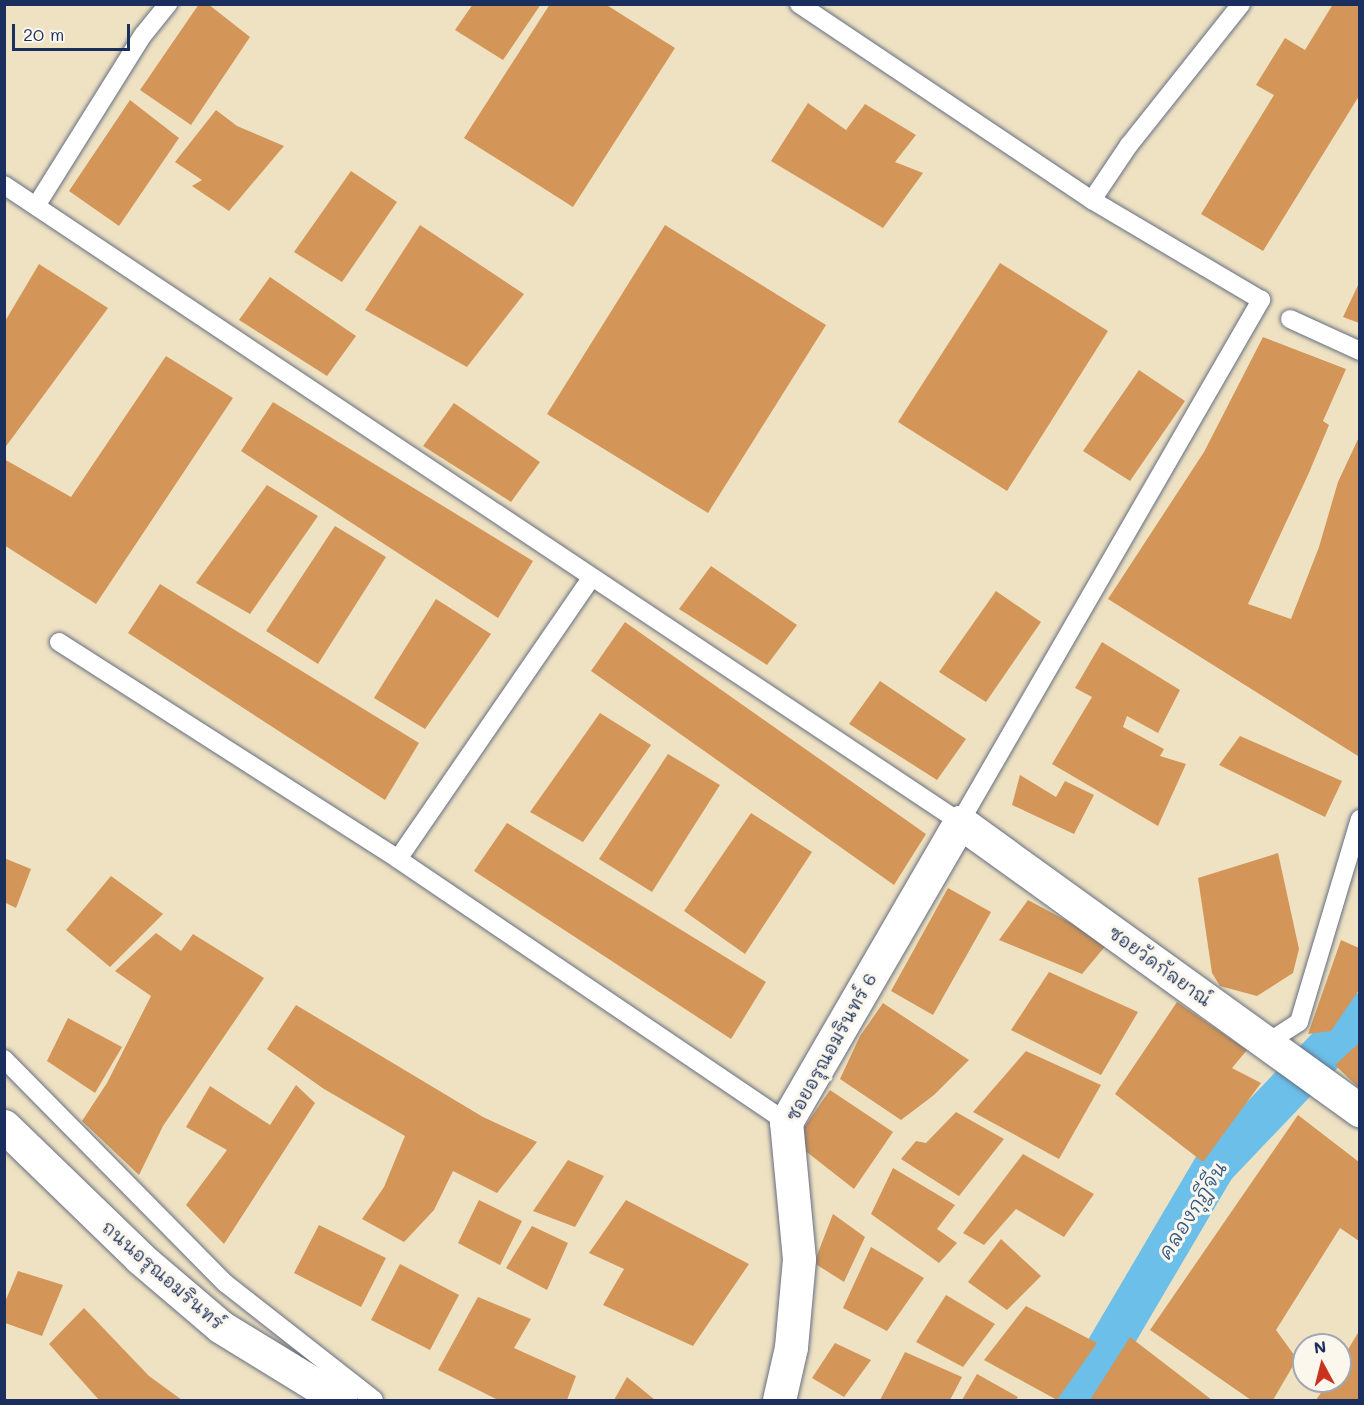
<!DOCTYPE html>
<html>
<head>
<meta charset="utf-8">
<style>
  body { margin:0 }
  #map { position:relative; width:1364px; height:1405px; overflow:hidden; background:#efe2c2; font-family:Mali,"Playpen Sans Thai",sans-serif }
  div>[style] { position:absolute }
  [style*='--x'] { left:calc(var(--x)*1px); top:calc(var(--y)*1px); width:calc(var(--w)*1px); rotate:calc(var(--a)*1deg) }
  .canal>* { height:42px; margin:-21px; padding:0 21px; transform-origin:21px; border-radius:21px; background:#6cbfe8 }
  .building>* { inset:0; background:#d39658 }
  .roads { filter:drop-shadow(0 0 2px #656e81) drop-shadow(0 0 2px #656e81) }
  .service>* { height:18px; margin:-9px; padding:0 9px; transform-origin:9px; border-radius:9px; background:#fff }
  .minor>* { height:33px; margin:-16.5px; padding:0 16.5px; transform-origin:16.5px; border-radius:16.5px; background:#fff }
  .secondary>* { height:33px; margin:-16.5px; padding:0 16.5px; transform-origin:16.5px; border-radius:16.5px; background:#fff }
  span { translate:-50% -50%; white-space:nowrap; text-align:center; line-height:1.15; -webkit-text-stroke:6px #fbf7ec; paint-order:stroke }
  .street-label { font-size:18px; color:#1b2f5e }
  .water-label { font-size:20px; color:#335a87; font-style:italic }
  .frame { position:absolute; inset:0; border:6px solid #1b2f5e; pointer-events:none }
  .north { position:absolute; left:1292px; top:1333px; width:60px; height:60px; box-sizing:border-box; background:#fbf7ec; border:2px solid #a1a7b3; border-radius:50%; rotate:353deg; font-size:16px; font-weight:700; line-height:24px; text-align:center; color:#1b2f5e }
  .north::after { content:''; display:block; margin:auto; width:21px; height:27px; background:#c8321e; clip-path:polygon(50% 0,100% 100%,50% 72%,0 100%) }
  .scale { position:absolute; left:12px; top:24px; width:118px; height:27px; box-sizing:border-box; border:3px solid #1b2f5e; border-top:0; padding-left:8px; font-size:18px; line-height:21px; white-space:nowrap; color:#1b2f5e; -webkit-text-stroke:4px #fbf7ec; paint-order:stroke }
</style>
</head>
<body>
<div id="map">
  <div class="canal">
    <i style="--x:1077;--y:1400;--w:272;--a:-59.5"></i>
    <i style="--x:1215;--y:1166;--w:210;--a:-46.4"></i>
  </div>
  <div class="building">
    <i style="clip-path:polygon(199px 4px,208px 4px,250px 37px,191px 125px,140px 90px)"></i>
    <i style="clip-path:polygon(473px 4px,541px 4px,503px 60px,455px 30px)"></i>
    <i style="clip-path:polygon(550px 4px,605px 4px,675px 48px,573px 207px,464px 138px)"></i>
    <i style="clip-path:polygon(1333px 4px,1359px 4px,1359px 96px,1263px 251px,1201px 214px,1274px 95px,1256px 85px,1285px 38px,1305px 50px)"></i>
    <i style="clip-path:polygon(130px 100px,179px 138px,119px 226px,69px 191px)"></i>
    <i style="clip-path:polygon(808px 103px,846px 130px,865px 104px,916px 135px,895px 162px,923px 173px,883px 228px,771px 161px)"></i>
    <i style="clip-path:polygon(216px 110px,237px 126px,284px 146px,229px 211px,192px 186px,202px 180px,175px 162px)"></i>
    <i style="clip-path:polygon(351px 171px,397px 202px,342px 282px,294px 252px)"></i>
    <i style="clip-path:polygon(420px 225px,524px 294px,467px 367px,365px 310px)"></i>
    <i style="clip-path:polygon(665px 225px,826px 325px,708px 513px,547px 414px)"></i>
    <i style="clip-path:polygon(1000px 263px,1108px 331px,1007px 491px,898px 422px)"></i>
    <i style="clip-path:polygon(39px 264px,108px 308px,4px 449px,4px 323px)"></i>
    <i style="clip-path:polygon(270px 277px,356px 336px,327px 376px,239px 320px)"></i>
    <i style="clip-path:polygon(1359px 283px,1359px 323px,1343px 317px)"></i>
    <i style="clip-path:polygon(1263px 337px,1346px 369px,1323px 421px,1329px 425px,1308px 475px,1248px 604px,1291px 619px,1319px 547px,1338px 482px,1359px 437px,1358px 756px,1108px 599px,1204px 452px)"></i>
    <i style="clip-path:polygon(166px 356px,233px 398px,96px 604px,4px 545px,4px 459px,71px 497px)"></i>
    <i style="clip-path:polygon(1139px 370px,1185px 401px,1130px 481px,1083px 451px)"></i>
    <i style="clip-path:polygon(273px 402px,533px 561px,498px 618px,241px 451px)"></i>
    <i style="clip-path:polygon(454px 403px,540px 462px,511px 502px,423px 446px)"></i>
    <i style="clip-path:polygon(267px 485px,318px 516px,250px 614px,196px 583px)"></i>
    <i style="clip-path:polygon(335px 526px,386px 557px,318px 664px,266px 631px)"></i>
    <i style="clip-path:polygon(711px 566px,797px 625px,767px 665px,679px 609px)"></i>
    <i style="clip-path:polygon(160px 584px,419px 743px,385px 800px,128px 633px)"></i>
    <i style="clip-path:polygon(996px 591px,1041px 622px,986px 702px,939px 672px)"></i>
    <i style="clip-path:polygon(436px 599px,491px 634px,425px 729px,374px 698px)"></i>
    <i style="clip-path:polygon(625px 622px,926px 834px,894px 885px,591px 671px)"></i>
    <i style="clip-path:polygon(1102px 642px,1180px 690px,1158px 733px,1127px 716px,1123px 727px,1164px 749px,1160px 756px,1186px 764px,1158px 826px,1052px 764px,1092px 697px,1075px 688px)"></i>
    <i style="clip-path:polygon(880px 681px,966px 739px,937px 780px,849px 724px)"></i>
    <i style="clip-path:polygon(600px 713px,651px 745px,583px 842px,530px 812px)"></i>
    <i style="clip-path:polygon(1240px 736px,1342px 781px,1325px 817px,1219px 765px)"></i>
    <i style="clip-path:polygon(668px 754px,720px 785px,652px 892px,599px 859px)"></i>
    <i style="clip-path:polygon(1020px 775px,1056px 797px,1065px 781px,1094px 795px,1074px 834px,1012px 805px)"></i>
    <i style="clip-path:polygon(751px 813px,812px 852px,745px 954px,684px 911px)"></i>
    <i style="clip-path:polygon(507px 823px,766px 982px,731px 1039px,474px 871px)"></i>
    <i style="clip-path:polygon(1278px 853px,1299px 949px,1293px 973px,1257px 996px,1220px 986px,1212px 973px,1198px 878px)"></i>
    <i style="clip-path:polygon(4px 858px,31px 869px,16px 908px,4px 902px)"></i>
    <i style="clip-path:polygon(111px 876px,163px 914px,110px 967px,66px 930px)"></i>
    <i style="clip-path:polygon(948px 888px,991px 912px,933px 1015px,891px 991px)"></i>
    <i style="clip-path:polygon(1028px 900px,1108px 943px,1082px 974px,999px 940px)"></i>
    <i style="clip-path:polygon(156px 933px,181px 951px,193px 934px,264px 978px,163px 1126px,139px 1175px,82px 1121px,107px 1083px,151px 996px,115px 971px)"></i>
    <i style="clip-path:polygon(1341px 940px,1359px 948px,1359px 990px,1331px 1031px,1308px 1034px)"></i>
    <i style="clip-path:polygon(1049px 972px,1138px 1012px,1101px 1075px,1011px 1030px)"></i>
    <i style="clip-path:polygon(1177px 1002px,1247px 1050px,1232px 1068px,1261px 1083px,1203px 1162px,1115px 1094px)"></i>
    <i style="clip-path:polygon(883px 1003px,969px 1060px,934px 1095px,901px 1120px,840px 1079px,860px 1036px)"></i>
    <i style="clip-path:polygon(296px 1005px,483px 1117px,537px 1142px,497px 1193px,453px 1171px,434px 1210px,404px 1242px,362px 1219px,384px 1187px,405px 1136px,324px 1089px,267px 1049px)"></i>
    <i style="clip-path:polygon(68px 1018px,122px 1047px,95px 1093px,47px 1061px)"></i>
    <i style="clip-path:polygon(1359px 1043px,1359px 1088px,1335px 1065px)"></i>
    <i style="clip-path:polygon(1026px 1051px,1101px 1085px,1059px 1159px,973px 1112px)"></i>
    <i style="clip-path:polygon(296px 1085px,315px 1103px,224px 1244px,186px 1205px,227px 1150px,186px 1127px,210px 1086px,270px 1125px)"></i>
    <i style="clip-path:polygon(830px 1090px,893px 1132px,854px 1189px,794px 1142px)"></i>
    <i style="clip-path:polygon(956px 1112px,1004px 1139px,959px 1196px,901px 1159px,916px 1141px,926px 1143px)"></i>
    <i style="clip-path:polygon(1298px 1115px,1359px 1162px,1359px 1241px,1340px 1228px,1276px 1330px,1297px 1359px,1273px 1400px,1251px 1400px,1150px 1330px)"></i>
    <i style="clip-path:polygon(1023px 1154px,1094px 1194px,1064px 1237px,1016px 1209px,984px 1245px,963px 1233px)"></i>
    <i style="clip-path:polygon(568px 1160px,604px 1176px,575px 1227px,533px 1211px)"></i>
    <i style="clip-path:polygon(893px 1168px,955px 1205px,937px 1229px,957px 1243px,939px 1263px,871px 1214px)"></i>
    <i style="clip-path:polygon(479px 1200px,522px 1221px,500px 1265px,458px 1243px)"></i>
    <i style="clip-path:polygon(626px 1200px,749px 1264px,693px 1346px,603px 1305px,624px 1269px,589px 1253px)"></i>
    <i style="clip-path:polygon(833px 1214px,865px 1237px,844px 1282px,814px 1263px)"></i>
    <i style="clip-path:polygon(319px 1225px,386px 1258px,361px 1307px,294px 1273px)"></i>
    <i style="clip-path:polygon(532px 1226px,568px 1243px,547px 1290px,506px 1268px)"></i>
    <i style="clip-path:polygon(1001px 1239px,1041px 1276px,1007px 1310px,968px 1282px)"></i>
    <i style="clip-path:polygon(871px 1247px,924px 1278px,887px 1331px,843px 1308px)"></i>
    <i style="clip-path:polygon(400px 1264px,459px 1295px,430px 1350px,371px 1320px)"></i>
    <i style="clip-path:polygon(18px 1271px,63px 1285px,42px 1336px,5px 1323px,5px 1302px)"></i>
    <i style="clip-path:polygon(946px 1295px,995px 1324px,963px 1367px,916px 1342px)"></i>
    <i style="clip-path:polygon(478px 1297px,531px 1319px,514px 1348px,576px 1376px,567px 1400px,498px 1400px,438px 1370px)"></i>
    <i style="clip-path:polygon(1026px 1306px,1097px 1343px,1057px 1400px,984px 1360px)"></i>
    <i style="clip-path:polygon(84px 1308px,149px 1376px,182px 1400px,99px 1400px,49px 1344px)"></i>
    <i style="clip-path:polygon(1359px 1331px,1359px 1400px,1316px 1400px,1329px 1381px,1340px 1381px,1340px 1363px)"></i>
    <i style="clip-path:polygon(1130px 1337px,1212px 1400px,1090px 1400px)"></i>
    <i style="clip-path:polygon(835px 1343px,871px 1360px,844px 1397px,812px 1378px)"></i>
    <i style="clip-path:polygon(905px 1352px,962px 1377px,950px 1400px,880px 1400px)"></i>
    <i style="clip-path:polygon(977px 1374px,1018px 1397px,1016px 1400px,962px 1400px)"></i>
    <i style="clip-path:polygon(627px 1377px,655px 1400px,614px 1400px)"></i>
  </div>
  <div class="roads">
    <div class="service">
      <i style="--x:799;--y:4;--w:353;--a:33.8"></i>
      <i style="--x:4;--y:185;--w:1149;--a:33.68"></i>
      <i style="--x:960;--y:822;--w:603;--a:-60.03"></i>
      <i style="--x:1261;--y:300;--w:196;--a:-149.4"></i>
      <i style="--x:1092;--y:200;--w:66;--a:-56.1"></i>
      <i style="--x:1129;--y:145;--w:180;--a:-51.5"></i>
      <i style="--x:36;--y:206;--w:202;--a:-58"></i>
      <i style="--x:143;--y:35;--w:40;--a:-51"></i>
      <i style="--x:1290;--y:319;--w:77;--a:24.6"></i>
      <i style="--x:59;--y:642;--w:403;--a:32.6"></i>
      <i style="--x:398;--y:859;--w:469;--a:34.1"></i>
      <i style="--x:398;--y:859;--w:341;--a:-55.5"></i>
      <i style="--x:1267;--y:1043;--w:38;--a:-33"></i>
      <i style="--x:1299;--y:1022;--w:212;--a:-73.3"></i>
      <i style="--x:4;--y:1059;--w:315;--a:45.4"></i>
      <i style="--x:225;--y:1283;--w:189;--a:38.1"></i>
    </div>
    <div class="minor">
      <i style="--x:779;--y:1400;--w:54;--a:-77.2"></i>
      <i style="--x:791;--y:1347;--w:88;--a:-84.8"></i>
      <i style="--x:799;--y:1259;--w:138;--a:-95.4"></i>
      <i style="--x:786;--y:1122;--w:347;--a:-59.9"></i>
      <i style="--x:960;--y:822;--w:493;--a:35.8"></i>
    </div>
    <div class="secondary">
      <i style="--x:4;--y:1126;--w:190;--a:44.1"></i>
      <i style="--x:140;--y:1258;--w:106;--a:40.4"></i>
      <i style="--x:221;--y:1327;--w:140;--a:31.5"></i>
    </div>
  </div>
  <div class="street-label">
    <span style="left:1160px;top:966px;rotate:36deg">ซอยวัดกัลยาณ์</span>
    <span style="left:831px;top:1047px;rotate:-61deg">ซอยอรุณอมรินทร์ 6</span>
    <span style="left:163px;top:1275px;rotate:41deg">ถนนอรุณอมรินทร์</span>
  </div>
  <div class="water-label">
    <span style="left:1192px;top:1210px;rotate:-58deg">คลองกุฎีจีน</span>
  </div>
  <div class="frame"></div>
  <div class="north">N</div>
  <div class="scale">20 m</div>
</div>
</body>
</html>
